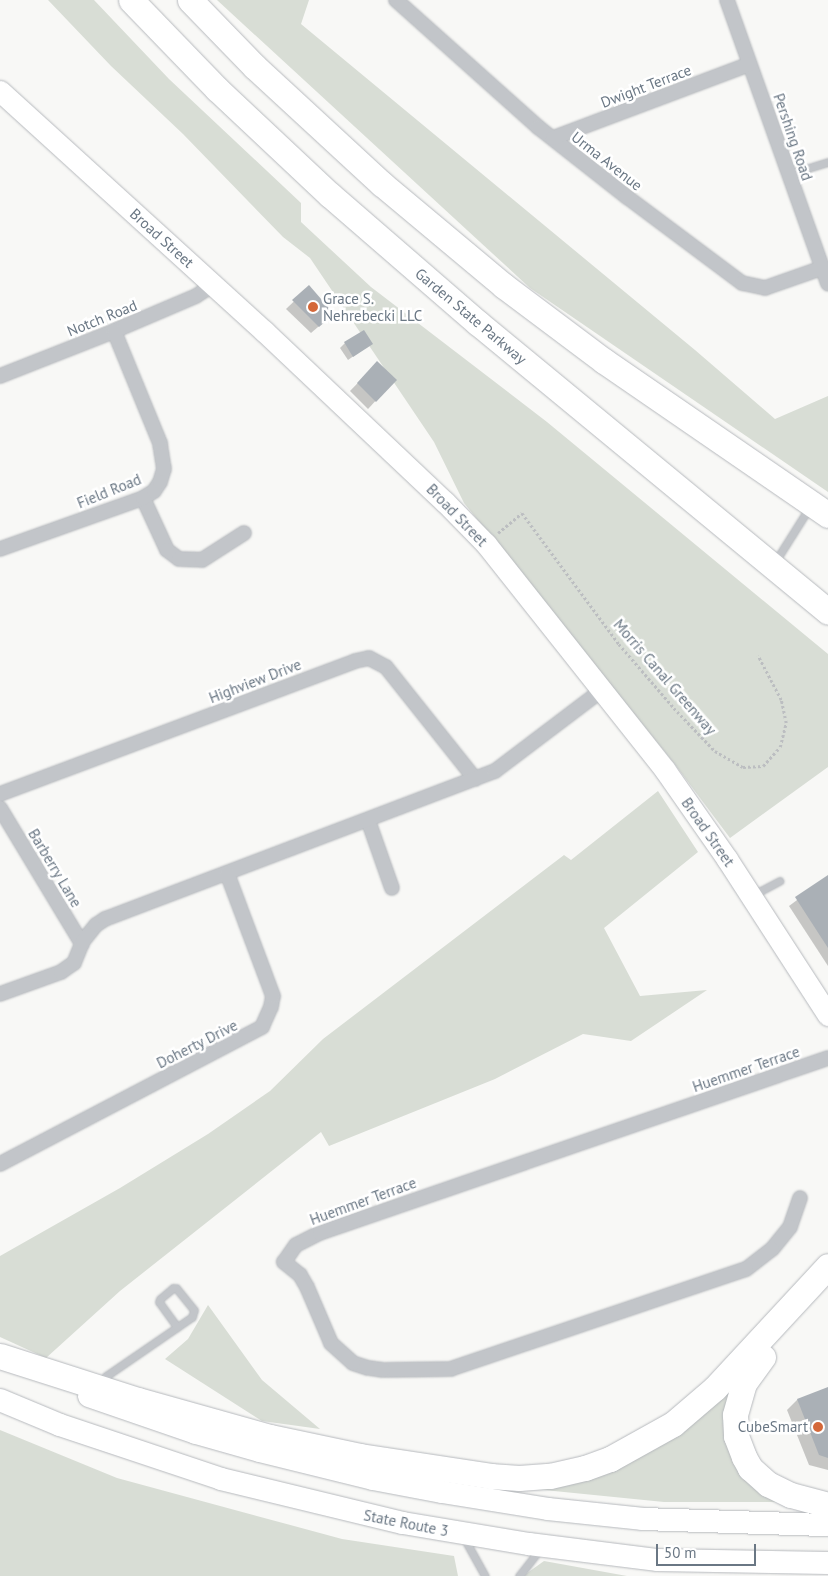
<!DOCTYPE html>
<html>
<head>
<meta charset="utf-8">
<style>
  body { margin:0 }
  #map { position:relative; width:828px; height:1576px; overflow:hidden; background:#f8f8f6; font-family:"PT Sans",sans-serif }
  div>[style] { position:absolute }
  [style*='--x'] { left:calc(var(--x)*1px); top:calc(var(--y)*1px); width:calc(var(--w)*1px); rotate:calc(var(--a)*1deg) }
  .green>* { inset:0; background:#d8ddd5 }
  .shadow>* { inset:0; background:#0003 }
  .building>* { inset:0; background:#aab0b6 }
  .path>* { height:2.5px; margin-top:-1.25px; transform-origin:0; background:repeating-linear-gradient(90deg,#bcbec1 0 2.5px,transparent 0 5px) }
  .roads { filter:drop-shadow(0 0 1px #b6b9bd) drop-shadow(0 0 1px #b6b9bd) }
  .service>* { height:7px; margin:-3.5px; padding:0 3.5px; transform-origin:3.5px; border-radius:3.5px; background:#c2c5c9 }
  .minor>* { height:14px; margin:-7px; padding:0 7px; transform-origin:7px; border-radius:7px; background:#c2c5c9 }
  .primary>* { height:21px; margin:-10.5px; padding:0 10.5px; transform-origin:10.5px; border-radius:10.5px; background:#fff }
  .trunk>* { height:22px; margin:-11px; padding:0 11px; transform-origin:11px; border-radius:11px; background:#fff }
  .motorway>* { height:25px; margin:-12.5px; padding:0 12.5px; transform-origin:12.5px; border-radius:12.5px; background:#fff }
  .dots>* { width:14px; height:14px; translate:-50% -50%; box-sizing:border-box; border:2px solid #fff; border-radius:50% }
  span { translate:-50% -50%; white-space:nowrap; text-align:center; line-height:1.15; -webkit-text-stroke:5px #fff; paint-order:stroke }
  .street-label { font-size:15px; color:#6a7784 }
  .poi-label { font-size:15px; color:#6a7784 }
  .left { translate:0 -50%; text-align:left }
  .right { translate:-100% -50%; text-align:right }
  .scale { position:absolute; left:656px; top:1544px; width:100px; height:22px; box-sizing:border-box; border:2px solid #6a7784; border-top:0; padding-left:6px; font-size:15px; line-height:18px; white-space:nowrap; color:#6a7784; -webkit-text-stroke:4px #fff; paint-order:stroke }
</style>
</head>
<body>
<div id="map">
  <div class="green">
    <i style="clip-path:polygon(48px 0,94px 0,169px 79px,301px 203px,301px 222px,371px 287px,547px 422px,828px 654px,828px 767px,730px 838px,673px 762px,464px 503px,434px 442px,310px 258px,283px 237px,183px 134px,111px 66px)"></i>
    <i style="clip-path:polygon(217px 0,309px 0,301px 24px,695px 350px,775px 419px,828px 396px,828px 492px,530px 288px)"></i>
    <i style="clip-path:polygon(658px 791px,698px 852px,604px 928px,640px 996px,707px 990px,631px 1041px,583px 1034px,495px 1079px,329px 1146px,321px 1132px,120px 1291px,46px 1358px,0 1337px,0 1256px,120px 1188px,208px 1134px,270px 1091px,323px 1039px,564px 855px,571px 860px)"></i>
    <i style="clip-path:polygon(208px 1305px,262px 1380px,320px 1429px,262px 1421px,165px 1359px,188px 1339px)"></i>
    <i style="clip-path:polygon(743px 1370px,729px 1422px,785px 1502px,664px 1502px,514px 1487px,549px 1482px)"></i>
    <i style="clip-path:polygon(0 1430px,117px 1478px,342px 1539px,454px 1556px,458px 1576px,0 1576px)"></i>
    <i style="clip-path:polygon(544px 1561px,627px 1576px,523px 1576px)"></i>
  </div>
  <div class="shadow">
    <i style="clip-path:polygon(309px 287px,325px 321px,311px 333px,286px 309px)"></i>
    <i style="clip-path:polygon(345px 343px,371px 344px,348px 360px,340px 348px)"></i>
    <i style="clip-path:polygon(377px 363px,395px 380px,368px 409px,350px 391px)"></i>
    <i style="clip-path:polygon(828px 877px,828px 966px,789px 906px)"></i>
    <i style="clip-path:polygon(828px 1388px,828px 1470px,809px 1465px,787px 1410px,797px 1400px)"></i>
  </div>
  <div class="building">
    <i style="clip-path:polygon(309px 285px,334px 314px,319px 327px,292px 300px)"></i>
    <i style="clip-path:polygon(364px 330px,373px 344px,353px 357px,344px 342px)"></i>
    <i style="clip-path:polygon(377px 361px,397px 380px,376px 402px,357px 383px)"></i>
    <i style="clip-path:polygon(828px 875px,828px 948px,795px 897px)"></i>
    <i style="clip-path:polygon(828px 1387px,828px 1458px,819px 1455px,797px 1399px)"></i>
  </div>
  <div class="path">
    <i style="--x:498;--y:533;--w:31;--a:-40"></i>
    <i style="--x:522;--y:513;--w:163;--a:53.5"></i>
    <i style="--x:619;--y:644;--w:84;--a:49.3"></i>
    <i style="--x:674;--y:708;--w:59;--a:46.4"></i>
    <i style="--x:715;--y:751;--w:32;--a:30"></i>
    <i style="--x:743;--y:767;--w:20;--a:-3"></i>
    <i style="--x:763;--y:766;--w:25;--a:-48"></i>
    <i style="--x:780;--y:747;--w:25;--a:-76"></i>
    <i style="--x:786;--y:723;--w:24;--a:-102"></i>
    <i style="--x:781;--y:700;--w:50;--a:-117.6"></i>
  </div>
  <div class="roads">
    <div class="service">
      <i style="--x:789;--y:174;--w:41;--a:-17.1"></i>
      <i style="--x:775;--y:562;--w:64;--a:-57.8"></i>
      <i style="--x:753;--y:895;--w:30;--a:-28"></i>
      <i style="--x:101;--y:1385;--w:10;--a:-61"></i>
      <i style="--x:106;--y:1376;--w:104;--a:-34.5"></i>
      <i style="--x:192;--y:1317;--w:7;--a:-74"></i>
      <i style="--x:194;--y:1310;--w:28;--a:-129"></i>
      <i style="--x:176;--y:1288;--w:3;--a:180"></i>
      <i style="--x:173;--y:1288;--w:17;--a:140"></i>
      <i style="--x:160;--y:1299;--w:3;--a:108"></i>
      <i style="--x:159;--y:1302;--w:31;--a:54"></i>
      <i style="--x:464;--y:1538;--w:43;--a:61.1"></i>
      <i style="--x:519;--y:1576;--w:34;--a:-52"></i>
    </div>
    <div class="minor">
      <i style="--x:396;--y:0;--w:191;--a:41.8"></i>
      <i style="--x:538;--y:127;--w:113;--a:38.2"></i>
      <i style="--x:627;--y:197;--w:144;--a:36.8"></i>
      <i style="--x:742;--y:283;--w:24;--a:12"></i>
      <i style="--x:765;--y:288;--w:60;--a:-19.3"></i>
      <i style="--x:727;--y:0;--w:301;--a:70.4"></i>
      <i style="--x:553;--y:138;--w:210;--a:-20.6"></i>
      <i style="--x:0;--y:376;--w:123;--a:-21.5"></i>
      <i style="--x:114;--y:331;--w:89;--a:-23.1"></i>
      <i style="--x:196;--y:296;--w:20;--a:-33"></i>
      <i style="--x:143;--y:498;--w:57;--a:65.2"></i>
      <i style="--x:167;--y:550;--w:15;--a:37"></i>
      <i style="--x:179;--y:559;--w:23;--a:2"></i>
      <i style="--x:202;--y:560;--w:50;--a:-32.7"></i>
      <i style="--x:0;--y:549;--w:152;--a:-19.6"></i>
      <i style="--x:143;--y:498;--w:13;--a:-32"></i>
      <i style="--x:154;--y:491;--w:11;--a:-56"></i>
      <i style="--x:160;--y:482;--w:14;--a:-73"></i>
      <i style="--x:164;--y:469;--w:26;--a:-99"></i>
      <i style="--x:160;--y:443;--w:121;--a:-112.3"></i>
      <i style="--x:0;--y:794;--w:379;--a:-20.5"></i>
      <i style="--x:355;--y:661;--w:14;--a:-12"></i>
      <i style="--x:369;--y:658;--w:19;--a:28"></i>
      <i style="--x:386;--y:667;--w:143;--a:51.5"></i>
      <i style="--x:0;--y:808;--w:159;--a:58.9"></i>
      <i style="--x:368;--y:820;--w:72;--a:70.6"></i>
      <i style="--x:0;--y:994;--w:65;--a:-19.8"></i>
      <i style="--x:61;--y:972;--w:16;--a:-35"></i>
      <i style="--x:74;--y:963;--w:24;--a:-68"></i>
      <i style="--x:83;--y:941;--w:21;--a:-51"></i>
      <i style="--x:96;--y:925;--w:11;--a:-34"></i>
      <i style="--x:105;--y:919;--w:417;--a:-20.8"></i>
      <i style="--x:495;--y:771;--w:134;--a:-37.1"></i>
      <i style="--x:0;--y:1164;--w:296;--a:-27.6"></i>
      <i style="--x:262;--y:1027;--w:22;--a:-66"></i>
      <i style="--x:271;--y:1007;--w:11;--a:-80"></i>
      <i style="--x:273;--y:996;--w:131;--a:-110.5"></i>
      <i style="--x:800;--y:1198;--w:31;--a:109"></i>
      <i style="--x:790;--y:1227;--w:28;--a:129"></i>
      <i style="--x:772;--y:1249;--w:33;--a:142"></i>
      <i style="--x:746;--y:1269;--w:311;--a:161.3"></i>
      <i style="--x:451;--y:1369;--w:68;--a:179.2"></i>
      <i style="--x:383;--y:1370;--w:15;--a:-172"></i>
      <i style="--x:368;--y:1368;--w:16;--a:-162"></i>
      <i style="--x:353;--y:1363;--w:30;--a:-138"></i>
      <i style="--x:331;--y:1343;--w:61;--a:-113.2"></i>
      <i style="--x:307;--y:1287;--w:14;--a:-120"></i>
      <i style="--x:300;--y:1275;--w:21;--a:-141"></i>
      <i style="--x:284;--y:1262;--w:21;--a:-55"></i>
      <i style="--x:296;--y:1245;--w:27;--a:-27"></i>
      <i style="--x:320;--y:1233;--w:537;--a:-19.01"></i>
    </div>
    <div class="primary">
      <i style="--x:0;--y:91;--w:357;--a:42.3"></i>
      <i style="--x:264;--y:331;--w:249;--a:43.4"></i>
      <i style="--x:445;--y:502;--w:59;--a:45.7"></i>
      <i style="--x:486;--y:544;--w:288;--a:51.6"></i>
      <i style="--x:665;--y:770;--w:108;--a:55.1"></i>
      <i style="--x:727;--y:859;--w:186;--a:57.1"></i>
    </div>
    <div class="trunk">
      <i style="--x:89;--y:1396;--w:113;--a:19.1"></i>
      <i style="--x:196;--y:1433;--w:66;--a:15.7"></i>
      <i style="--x:260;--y:1451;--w:116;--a:13.9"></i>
      <i style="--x:373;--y:1479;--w:70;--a:10.7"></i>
      <i style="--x:442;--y:1492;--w:107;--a:9.1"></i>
      <i style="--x:548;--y:1509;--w:96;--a:6"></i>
      <i style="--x:643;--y:1519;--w:185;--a:1.9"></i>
      <i style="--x:0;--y:1400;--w:65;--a:22.6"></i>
      <i style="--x:60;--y:1425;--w:170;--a:18.5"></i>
      <i style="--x:221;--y:1479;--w:187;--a:13.6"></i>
      <i style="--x:403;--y:1523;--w:128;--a:9.5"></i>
      <i style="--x:529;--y:1544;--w:130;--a:7.1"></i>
      <i style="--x:658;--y:1560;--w:170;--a:1"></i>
    </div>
    <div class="motorway">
      <i style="--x:131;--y:0;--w:124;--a:46"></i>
      <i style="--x:217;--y:89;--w:155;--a:43.2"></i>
      <i style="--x:330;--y:195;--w:196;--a:40.9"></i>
      <i style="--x:478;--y:323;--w:454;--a:39.5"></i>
      <i style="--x:190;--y:0;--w:93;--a:45.9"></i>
      <i style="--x:255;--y:67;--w:173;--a:42.7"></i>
      <i style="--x:382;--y:184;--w:159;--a:39.9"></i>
      <i style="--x:504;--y:286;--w:125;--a:36.9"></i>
      <i style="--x:604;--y:361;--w:272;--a:34.5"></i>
      <i style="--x:0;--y:1356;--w:145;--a:17.7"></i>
      <i style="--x:138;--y:1400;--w:137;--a:15.7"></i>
      <i style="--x:270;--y:1437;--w:92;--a:11.9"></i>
      <i style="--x:360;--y:1456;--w:132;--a:8.7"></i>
      <i style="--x:490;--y:1476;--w:29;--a:4"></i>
      <i style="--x:519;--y:1478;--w:31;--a:-4"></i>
      <i style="--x:550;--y:1476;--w:36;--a:-13"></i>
      <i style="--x:585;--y:1468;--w:27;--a:-20"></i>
      <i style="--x:610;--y:1459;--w:72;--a:-29.1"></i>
      <i style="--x:673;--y:1424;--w:55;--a:-40.6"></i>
      <i style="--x:715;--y:1388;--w:166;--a:-47.2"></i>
      <i style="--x:763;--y:1357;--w:32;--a:126"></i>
      <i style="--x:744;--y:1383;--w:33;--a:106"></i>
      <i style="--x:735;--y:1415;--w:21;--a:87"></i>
      <i style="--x:736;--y:1436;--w:22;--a:69"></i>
      <i style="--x:744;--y:1457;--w:13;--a:61"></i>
      <i style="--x:750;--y:1468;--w:24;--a:42"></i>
      <i style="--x:768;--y:1484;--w:25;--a:26"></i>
      <i style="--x:791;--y:1495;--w:38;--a:15"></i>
    </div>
  </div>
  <div class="dots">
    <i style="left:313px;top:307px;background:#d4683a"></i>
    <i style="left:818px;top:1427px;background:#d4683a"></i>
  </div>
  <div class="street-label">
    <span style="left:646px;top:86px;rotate:-21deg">Dwight Terrace</span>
    <span style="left:793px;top:137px;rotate:71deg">Pershing Road</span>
    <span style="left:607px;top:161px;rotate:38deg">Urma Avenue</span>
    <span style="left:162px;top:238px;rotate:42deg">Broad Street</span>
    <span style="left:471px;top:316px;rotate:40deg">Garden State Parkway</span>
    <span style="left:102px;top:318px;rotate:-22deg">Notch Road</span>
    <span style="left:109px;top:491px;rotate:-22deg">Field Road</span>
    <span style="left:457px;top:515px;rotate:46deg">Broad Street</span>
    <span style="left:665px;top:677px;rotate:49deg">Morris Canal Greenway</span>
    <span style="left:255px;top:681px;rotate:-21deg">Highview Drive</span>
    <span style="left:708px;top:832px;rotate:55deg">Broad Street</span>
    <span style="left:55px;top:868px;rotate:59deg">Barberry Lane</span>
    <span style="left:197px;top:1044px;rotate:-27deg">Doherty Drive</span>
    <span style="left:746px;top:1069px;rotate:-19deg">Huemmer Terrace</span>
    <span style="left:363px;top:1201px;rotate:-20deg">Huemmer Terrace</span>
    <span style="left:406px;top:1523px;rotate:11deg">State Route 3</span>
  </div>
  <div class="poi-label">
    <span class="left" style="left:323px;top:307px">Grace S.<br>Nehrebecki LLC</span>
    <span class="right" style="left:808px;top:1427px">CubeSmart</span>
  </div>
  <div class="scale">50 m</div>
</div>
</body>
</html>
